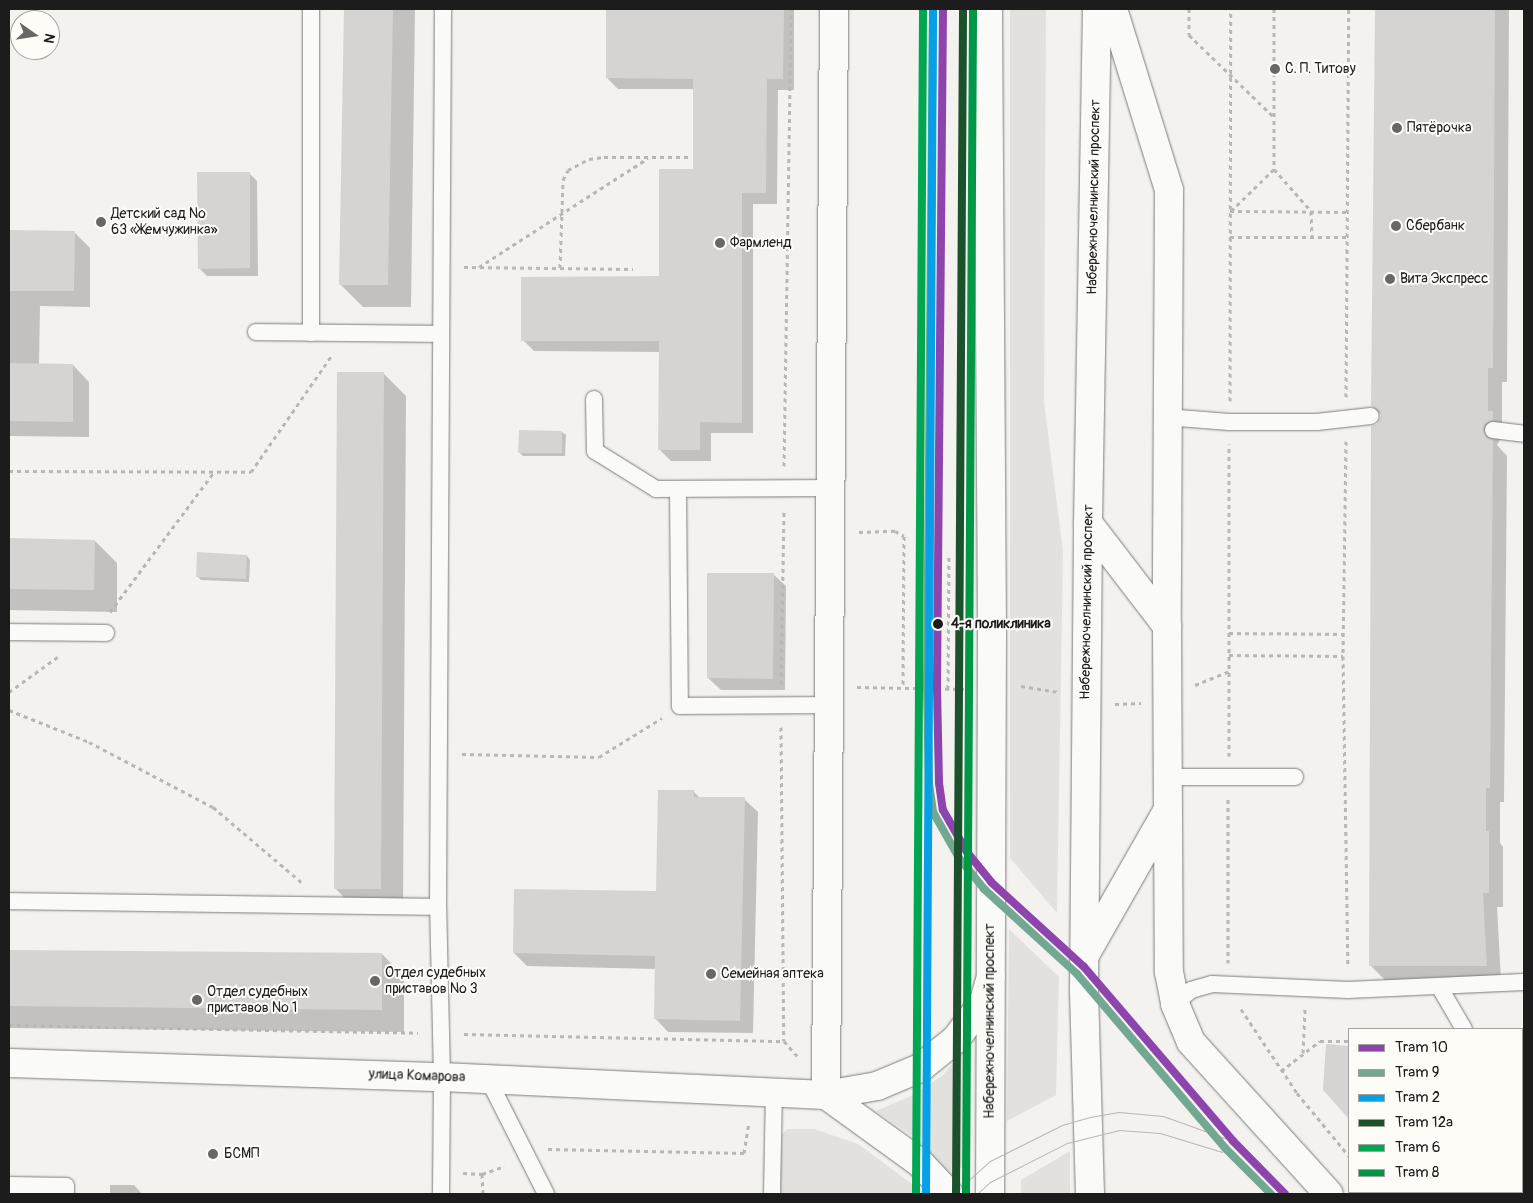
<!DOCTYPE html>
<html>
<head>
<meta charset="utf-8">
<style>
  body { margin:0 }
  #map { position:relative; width:1533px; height:1203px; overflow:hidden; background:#f3f2ef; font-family:Pangolin,sans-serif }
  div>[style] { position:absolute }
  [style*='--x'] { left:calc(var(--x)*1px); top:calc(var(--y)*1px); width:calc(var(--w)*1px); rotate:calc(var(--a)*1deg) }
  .green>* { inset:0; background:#e2e1dd }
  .shadow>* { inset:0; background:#0003 }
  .building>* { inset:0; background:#d5d4d2 }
  .path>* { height:3px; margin-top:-1.5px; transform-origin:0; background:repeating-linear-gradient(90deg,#b8b7b6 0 4px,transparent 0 8px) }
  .roads { filter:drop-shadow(0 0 1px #7d7c7b) drop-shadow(0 0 1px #7d7c7b) }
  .service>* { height:16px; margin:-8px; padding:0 8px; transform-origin:8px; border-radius:8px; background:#fafaf8 }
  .minor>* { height:28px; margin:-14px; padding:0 14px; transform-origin:14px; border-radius:14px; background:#fafaf8 }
  .tertiary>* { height:28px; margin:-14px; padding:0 14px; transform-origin:14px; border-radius:14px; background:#fafaf8 }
  .secondary>* { height:28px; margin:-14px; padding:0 14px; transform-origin:14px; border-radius:14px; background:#fafaf8 }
  .primary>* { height:28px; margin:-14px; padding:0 14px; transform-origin:14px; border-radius:14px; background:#fafaf8 }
  .tram>* { height:1px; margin:-0.5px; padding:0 0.5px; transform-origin:0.5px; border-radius:0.5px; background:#b8b7b6 }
  .tram-1>* { height:8px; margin:-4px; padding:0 4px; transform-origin:4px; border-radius:4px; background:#8e44ad }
  .tram-2>* { height:8px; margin:-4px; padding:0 4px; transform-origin:4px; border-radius:4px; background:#72a891 }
  .tram-3>* { height:8px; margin:-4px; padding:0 4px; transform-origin:4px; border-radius:4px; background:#06a0e6 }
  .tram-4>* { height:8px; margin:-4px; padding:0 4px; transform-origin:4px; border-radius:4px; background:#1b522b }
  .tram-5>* { height:8px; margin:-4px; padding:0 4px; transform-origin:4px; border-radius:4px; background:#00a651 }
  .tram-6>* { height:8px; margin:-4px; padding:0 4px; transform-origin:4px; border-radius:4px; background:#009746 }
  .dots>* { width:14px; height:14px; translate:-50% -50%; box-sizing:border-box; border:2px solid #fdfcf7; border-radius:50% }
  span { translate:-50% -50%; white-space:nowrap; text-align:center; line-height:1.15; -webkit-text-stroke:4px #fdfcf7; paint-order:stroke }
  .poi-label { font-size:14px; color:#1c1c1c }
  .left { translate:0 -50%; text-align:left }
  .street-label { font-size:14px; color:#1c1c1c }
  .stop-label { font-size:14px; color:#1c1c1c; font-weight:700 }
  .frame { position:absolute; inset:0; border:10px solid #1c1c1c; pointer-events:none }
  .legend { position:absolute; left:1348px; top:1028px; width:175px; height:165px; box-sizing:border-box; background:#fdfcf7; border:1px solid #a3a29f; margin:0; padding:6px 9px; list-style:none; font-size:15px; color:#1c1c1c }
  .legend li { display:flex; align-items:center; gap:10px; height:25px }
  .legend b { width:25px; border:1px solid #a3a29f }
  .north { position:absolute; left:10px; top:10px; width:50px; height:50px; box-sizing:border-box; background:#fdfcf7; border:1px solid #a3a29f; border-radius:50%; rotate:103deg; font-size:14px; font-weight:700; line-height:20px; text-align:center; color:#1c1c1c }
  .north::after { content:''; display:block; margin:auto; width:18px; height:22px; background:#676766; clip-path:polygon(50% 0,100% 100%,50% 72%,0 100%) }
</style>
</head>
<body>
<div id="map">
  <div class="green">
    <i style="clip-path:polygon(1010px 9px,1046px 9px,1044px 402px,1063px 551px,1057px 913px,1010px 858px)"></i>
    <i style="clip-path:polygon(1009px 929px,1059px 977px,1056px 1095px,1007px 1121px)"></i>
    <i style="clip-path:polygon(966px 1048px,964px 1165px,952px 1176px,911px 1135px,876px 1111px,913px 1095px,943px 1075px)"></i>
    <i style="clip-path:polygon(787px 1129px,814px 1129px,858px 1144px,926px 1194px,780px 1194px,780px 1137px)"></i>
    <i style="clip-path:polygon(1070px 1151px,1070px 1194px,1021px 1194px,1021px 1180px)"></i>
  </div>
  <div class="shadow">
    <i style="clip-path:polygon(345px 9px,415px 9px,411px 307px,363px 307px,340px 284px)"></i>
    <i style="clip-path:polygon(607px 9px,794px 9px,794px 90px,778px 90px,777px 204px,753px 204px,753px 433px,711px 433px,711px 461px,671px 461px,660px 450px,660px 352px,534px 351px,523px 340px,660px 278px,695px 170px,694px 89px,618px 89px,607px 78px)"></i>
    <i style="clip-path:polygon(1376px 9px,1509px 9px,1507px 382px,1502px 382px,1502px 422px,1507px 427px,1497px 445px,1507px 456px,1504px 802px,1500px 802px,1500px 843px,1503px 847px,1503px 907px,1497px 907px,1501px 980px,1385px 980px,1370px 965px,1378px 425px,1382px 416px,1372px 406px)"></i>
    <i style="clip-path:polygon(249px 173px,257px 181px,258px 276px,207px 276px,199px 268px)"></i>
    <i style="clip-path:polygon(9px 232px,74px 232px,90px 248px,90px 307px,40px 306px,39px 365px,73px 365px,89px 382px,89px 437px,9px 436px)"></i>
    <i style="clip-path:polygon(384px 374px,406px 396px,403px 911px,357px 911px,335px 888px)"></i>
    <i style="clip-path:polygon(562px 432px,566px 435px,565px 456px,523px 456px,519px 452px)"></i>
    <i style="clip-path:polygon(9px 540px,95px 541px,117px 563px,117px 612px,9px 610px)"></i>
    <i style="clip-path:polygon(247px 556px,250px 560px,249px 582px,201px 580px,197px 576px)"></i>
    <i style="clip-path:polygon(773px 574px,786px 586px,785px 690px,721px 690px,708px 678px)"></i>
    <i style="clip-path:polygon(694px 792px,700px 798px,744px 799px,758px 812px,753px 1033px,668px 1032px,655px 1018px,656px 969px,527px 966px,514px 953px,657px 893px)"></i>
    <i style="clip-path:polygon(9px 951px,382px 954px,404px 977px,404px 1032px,9px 1028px)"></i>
    <i style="clip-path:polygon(1327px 1046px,1349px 1047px,1349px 1117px,1324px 1090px)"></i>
    <i style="clip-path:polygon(1522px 1092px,1524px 1194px,1419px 1194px,1417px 1192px,1522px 1192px)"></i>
    <i style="clip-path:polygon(110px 1185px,134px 1185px,142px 1194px,110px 1194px)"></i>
  </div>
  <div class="building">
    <i style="clip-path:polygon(344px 9px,393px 9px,388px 285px,339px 285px)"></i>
    <i style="clip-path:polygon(606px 9px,784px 9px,783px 79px,767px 79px,766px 193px,742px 193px,742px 423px,700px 422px,700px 450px,658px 450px,659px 341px,521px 341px,521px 277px,659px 276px,659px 169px,693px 169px,693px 79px,606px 78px)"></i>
    <i style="clip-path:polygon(1375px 9px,1495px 9px,1493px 368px,1488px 368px,1488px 411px,1493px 411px,1493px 420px,1485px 424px,1483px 429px,1487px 438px,1493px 440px,1490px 788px,1486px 788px,1486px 831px,1489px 831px,1489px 893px,1483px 893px,1487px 966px,1369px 966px,1371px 426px,1377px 424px,1381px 415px,1379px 410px,1371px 406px)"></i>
    <i style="clip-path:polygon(197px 172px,250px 172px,250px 268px,198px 269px)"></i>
    <i style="clip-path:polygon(9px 230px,75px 231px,74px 291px,9px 291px)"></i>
    <i style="clip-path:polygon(9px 363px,73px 364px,73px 422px,9px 421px)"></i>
    <i style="clip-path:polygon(337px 372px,384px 372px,381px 889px,334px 889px)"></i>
    <i style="clip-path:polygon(519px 430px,562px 431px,562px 453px,518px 453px)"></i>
    <i style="clip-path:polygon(9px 538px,95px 540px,94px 590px,9px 589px)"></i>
    <i style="clip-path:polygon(197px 552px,247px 555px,246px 579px,196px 577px)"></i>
    <i style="clip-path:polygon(707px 573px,774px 573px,773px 679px,707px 678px)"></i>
    <i style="clip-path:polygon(658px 790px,694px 790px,694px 797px,745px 797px,740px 1021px,654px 1019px,655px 956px,513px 953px,514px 889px,656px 891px)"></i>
    <i style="clip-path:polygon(9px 950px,382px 953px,382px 1010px,9px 1006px)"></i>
    <i style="clip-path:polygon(1326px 1044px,1349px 1046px,1349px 1119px,1323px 1090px)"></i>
  </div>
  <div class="path">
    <i style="--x:1189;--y:9;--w:26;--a:90"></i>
    <i style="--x:1189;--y:35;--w:118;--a:44"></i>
    <i style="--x:1274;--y:9;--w:160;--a:90"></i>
    <i style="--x:1274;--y:169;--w:56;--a:48.6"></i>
    <i style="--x:1311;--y:211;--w:26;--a:88"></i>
    <i style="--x:1230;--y:211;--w:116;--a:0.5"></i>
    <i style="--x:1231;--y:211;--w:60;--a:-44.3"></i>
    <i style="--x:1230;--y:237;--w:116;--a:0"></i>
    <i style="--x:464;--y:267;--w:169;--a:0.7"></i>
    <i style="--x:479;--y:267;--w:201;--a:-32.8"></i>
    <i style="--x:560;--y:268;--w:88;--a:-88"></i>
    <i style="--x:563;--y:180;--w:11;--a:-63"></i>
    <i style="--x:568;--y:170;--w:24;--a:-28"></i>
    <i style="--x:589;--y:159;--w:15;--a:-8"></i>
    <i style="--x:604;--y:157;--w:87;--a:0"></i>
    <i style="--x:1346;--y:397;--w:388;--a:-89.6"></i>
    <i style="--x:1230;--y:401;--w:392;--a:-89.9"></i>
    <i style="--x:1346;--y:441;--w:215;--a:90.8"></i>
    <i style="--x:1343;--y:656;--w:311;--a:89.1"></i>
    <i style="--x:784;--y:466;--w:457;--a:-89.1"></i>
    <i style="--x:9;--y:471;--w:242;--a:0.2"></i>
    <i style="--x:251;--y:472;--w:142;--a:-55.3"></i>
    <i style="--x:859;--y:532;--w:36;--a:-2"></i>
    <i style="--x:895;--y:531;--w:10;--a:29"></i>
    <i style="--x:904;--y:536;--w:151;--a:90.4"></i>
    <i style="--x:110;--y:612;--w:174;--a:-53.4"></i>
    <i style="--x:1229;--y:633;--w:114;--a:0.5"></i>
    <i style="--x:1229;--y:655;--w:114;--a:0.5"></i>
    <i style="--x:781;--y:684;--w:174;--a:-89"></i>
    <i style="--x:1195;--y:685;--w:37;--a:-22"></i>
    <i style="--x:1021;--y:686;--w:38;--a:9"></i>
    <i style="--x:857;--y:687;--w:107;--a:1.1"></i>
    <i style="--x:948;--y:689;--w:132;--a:-89.6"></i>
    <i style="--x:9;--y:692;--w:62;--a:-35.8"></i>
    <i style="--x:1115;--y:704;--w:26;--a:-2"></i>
    <i style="--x:9;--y:710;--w:86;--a:21.8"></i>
    <i style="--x:89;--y:742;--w:140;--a:27.7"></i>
    <i style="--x:213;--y:807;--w:116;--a:40.4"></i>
    <i style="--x:781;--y:727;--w:314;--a:89.5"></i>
    <i style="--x:784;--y:1041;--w:20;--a:49"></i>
    <i style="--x:462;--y:754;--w:137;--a:1.3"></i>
    <i style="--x:599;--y:757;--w:74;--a:-31.8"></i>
    <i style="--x:1229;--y:756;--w:312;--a:-90"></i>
    <i style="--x:1228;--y:963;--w:164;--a:-90"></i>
    <i style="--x:1241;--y:1009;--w:101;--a:56.3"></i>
    <i style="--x:1297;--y:1093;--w:82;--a:50.5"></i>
    <i style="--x:9;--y:1025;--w:409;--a:1.1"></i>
    <i style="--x:464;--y:1034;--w:320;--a:1.3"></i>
    <i style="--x:1303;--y:1053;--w:44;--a:-87.4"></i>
    <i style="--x:1281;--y:1071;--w:49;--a:-37.6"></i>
    <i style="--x:1320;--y:1041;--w:29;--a:0"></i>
    <i style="--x:548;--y:1149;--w:196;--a:1.2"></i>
    <i style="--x:744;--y:1153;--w:31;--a:-81"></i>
    <i style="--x:463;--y:1173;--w:19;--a:3"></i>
    <i style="--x:482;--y:1174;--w:20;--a:87"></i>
    <i style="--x:482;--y:1174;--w:24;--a:-19"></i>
    <i style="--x:1379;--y:1192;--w:3;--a:45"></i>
  </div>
  <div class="roads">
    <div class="service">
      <i style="--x:311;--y:9;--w:324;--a:90"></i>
      <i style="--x:256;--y:332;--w:185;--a:0.6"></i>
      <i style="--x:594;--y:399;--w:52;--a:88.9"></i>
      <i style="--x:595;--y:451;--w:72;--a:31.9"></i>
      <i style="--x:656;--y:489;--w:175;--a:-0.3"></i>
      <i style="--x:1166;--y:417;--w:63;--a:4.5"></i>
      <i style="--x:1229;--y:422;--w:88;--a:0"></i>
      <i style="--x:1317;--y:422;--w:54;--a:-6.3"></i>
      <i style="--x:1493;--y:430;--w:31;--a:7"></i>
      <i style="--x:678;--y:489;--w:217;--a:89.5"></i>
      <i style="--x:680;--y:706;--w:149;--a:-0.4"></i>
      <i style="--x:9;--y:632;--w:97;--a:0.6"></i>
      <i style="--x:1168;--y:777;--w:127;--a:0"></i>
      <i style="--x:9;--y:901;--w:429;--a:0.8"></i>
      <i style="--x:1440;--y:988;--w:48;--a:59.7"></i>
      <i style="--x:1175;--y:1004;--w:21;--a:-41"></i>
      <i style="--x:1191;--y:990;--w:22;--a:-16"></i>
      <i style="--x:1212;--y:984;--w:136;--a:2.5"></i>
      <i style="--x:1348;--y:990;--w:176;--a:-2.6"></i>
      <i style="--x:1522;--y:1053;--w:2;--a:0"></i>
      <i style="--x:488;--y:1079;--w:129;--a:63.2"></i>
      <i style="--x:9;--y:1185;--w:57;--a:1"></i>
      <i style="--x:66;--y:1186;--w:8;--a:90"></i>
      <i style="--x:441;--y:1194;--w:117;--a:-89.5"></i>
      <i style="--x:442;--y:1077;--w:170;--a:-91.3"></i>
      <i style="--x:438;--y:907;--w:898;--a:-89.68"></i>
      <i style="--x:772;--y:1194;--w:101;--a:-88.9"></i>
    </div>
    <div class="minor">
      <i style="--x:1113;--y:9;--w:189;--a:72.8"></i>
      <i style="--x:1169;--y:190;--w:436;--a:90.3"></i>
      <i style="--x:826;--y:1095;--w:1086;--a:-89.58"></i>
    </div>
    <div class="tertiary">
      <i style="--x:9;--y:1063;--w:433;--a:1.9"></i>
      <i style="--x:442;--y:1077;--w:384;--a:2.7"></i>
      <i style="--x:826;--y:1095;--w:52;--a:-10"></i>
      <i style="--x:877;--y:1086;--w:47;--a:-22.7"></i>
      <i style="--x:920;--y:1068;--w:46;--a:-38.9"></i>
      <i style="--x:956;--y:1039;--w:47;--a:-53.6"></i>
      <i style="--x:984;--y:1001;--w:25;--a:-74"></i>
      <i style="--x:826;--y:1095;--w:115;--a:35.8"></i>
      <i style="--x:919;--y:1162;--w:44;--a:46.8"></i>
    </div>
    <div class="secondary">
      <i style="--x:1088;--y:523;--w:130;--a:52.5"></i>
      <i style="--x:1167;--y:626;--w:346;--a:89.7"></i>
      <i style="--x:1169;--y:972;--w:33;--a:79"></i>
      <i style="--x:1175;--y:1004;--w:41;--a:67.2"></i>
      <i style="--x:1191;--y:1042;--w:205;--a:47.8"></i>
      <i style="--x:1085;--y:955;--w:166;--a:-60.3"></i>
    </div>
    <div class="primary">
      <i style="--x:988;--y:9;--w:624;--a:89.63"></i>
      <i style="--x:992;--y:633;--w:561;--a:90.2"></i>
      <i style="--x:1090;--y:1194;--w:205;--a:-91.7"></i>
      <i style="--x:1084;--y:989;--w:466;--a:-89.5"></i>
      <i style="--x:1088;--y:523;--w:514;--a:-89"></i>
    </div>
  </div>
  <div class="tram">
    <i style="--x:953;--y:1194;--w:50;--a:-41.7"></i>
    <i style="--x:990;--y:1161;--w:80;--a:-26.6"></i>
    <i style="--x:1062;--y:1125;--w:29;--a:-16"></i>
    <i style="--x:1090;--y:1117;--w:29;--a:-10"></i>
    <i style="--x:1119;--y:1112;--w:44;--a:5.2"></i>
    <i style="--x:1163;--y:1116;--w:74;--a:19.7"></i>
    <i style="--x:977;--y:1194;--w:18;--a:-43"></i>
    <i style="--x:990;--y:1182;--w:86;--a:-26.9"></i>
    <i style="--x:1067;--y:1143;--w:54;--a:-14"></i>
    <i style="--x:1119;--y:1130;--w:41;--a:4.2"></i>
    <i style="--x:1160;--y:1133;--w:65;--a:17"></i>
  </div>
  <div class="tram-1">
    <i style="--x:943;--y:9;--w:679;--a:90.51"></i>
    <i style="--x:937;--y:688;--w:95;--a:88.8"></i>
    <i style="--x:939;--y:783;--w:27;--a:82"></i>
    <i style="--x:943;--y:810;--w:48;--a:60.3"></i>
    <i style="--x:967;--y:852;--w:38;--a:51"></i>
    <i style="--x:991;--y:882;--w:126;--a:42.4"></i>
    <i style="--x:1084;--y:967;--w:229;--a:49.4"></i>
    <i style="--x:1233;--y:1141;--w:74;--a:45.5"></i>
  </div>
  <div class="tram-2">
    <i style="--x:933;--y:9;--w:679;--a:90.51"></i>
    <i style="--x:927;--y:688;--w:95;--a:88.8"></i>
    <i style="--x:929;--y:783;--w:29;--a:82"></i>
    <i style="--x:933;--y:812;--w:53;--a:60.5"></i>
    <i style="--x:959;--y:858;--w:40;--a:51"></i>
    <i style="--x:984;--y:889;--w:126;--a:42.4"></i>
    <i style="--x:1077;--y:974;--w:228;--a:49.6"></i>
    <i style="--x:1225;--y:1148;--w:65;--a:45"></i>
  </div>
  <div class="tram-3">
    <i style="--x:926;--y:1194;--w:1185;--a:-89.66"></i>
  </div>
  <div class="tram-4">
    <i style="--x:956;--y:1194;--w:1185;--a:-89.66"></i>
  </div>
  <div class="tram-5">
    <i style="--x:916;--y:1194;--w:1185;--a:-89.66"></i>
  </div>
  <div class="tram-6">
    <i style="--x:966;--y:1194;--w:1185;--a:-89.66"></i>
  </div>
  <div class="dots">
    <i style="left:1275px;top:69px;background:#676766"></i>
    <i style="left:1397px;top:128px;background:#676766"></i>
    <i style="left:101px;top:222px;background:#676766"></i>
    <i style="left:1396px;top:226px;background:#676766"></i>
    <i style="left:720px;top:243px;background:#676766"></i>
    <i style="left:1390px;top:279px;background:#676766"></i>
    <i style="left:938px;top:624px;background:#1c1c1c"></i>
    <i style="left:711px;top:974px;background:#676766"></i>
    <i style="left:375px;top:981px;background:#676766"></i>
    <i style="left:197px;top:1000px;background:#676766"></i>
    <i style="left:213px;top:1154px;background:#676766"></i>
  </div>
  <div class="poi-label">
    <span class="left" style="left:1285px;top:69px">С. П. Титову</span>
    <span class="left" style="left:1407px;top:128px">Пятёрочка</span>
    <span class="left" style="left:111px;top:222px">Детский сад №<br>63 «Жемчужинка»</span>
    <span class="left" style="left:1406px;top:226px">Сбербанк</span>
    <span class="left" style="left:730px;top:243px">Фармленд</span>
    <span class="left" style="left:1400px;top:279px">Вита Экспресс</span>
    <span class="left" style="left:385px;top:981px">Отдел судебных<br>приставов № 3</span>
    <span class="left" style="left:721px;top:974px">Семейная аптека</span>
    <span class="left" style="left:207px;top:1000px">Отдел судебных<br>приставов № 1</span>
    <span class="left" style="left:224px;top:1154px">БСМП</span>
  </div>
  <div class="street-label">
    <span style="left:1094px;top:197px;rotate:-89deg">Набережночелнинский проспект</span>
    <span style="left:1087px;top:602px;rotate:-89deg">Набережночелнинский проспект</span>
    <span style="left:990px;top:1021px;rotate:-90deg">Набережночелнинский проспект</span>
    <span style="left:417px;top:1076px;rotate:2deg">улица Комарова</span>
  </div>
  <div class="stop-label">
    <span class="left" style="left:951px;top:624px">4-я поликлиника</span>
  </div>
  <div class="frame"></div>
  <ul class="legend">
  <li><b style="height:6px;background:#8e44ad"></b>Tram 10</li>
  <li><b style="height:6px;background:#72a891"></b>Tram 9</li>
  <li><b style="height:6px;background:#06a0e6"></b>Tram 2</li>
  <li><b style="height:6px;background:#1b522b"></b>Tram 12а</li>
  <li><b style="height:6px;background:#00a651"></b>Tram 6</li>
  <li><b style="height:6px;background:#009746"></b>Tram 8</li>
  </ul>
  <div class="north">N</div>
</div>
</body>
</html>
